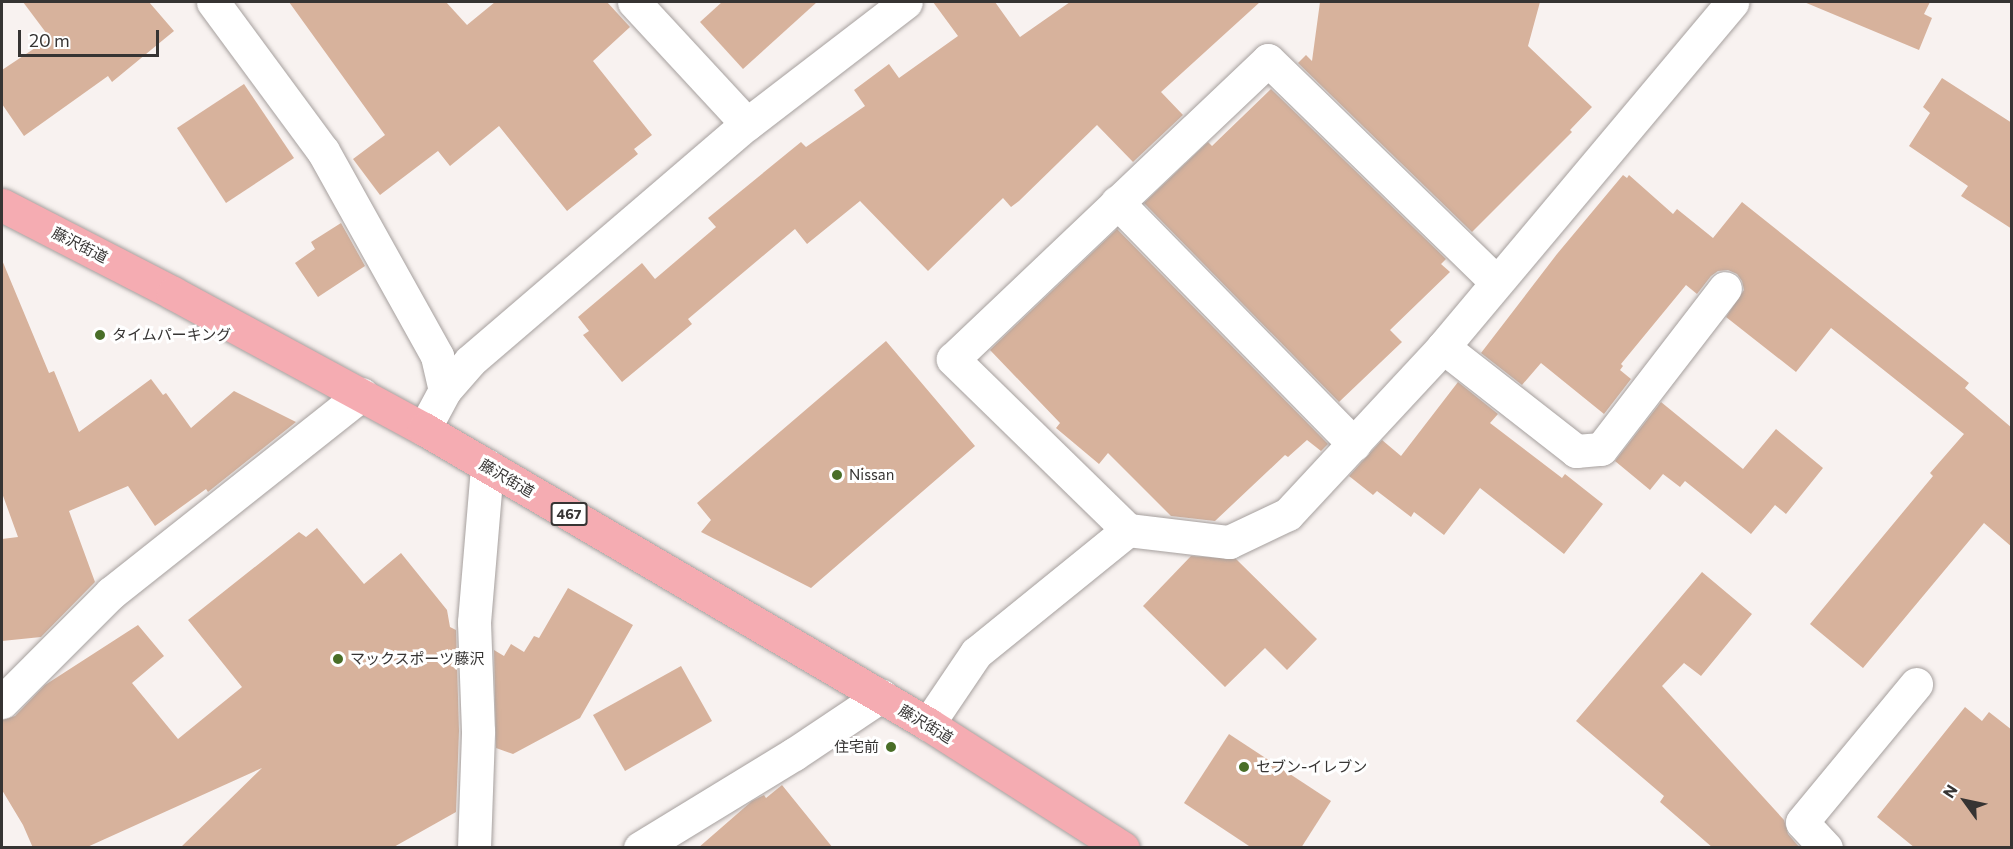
<!DOCTYPE html>
<html>
<head>
<meta charset="utf-8">
<style>
  body { margin:0 }
  #map { position:relative; width:2013px; height:849px; overflow:hidden; background:#f8f2f0; font-family:Commissioner,"Noto Sans JP",sans-serif }
  div>[style] { position:absolute }
  [style*='--x'] { left:calc(var(--x)*1px); top:calc(var(--y)*1px); width:calc(var(--w)*1px); rotate:calc(var(--a)*1deg) }
  .building>* { inset:0; background:#d7b29c }
  .roads { filter:drop-shadow(0 0 2px #a6a09e) drop-shadow(0 0 2px #a6a09e) }
  .minor>* { height:33px; margin:-16.5px; padding:0 16.5px; transform-origin:16.5px; border-radius:16.5px; background:#fff }
  .highway>* { height:33px; margin:-16.5px; padding:0 16.5px; transform-origin:16.5px; border-radius:16.5px; background:#f5acb2 }
  .dots>* { width:16px; height:16px; translate:-50% -50%; box-sizing:border-box; border:3px solid #fff; border-radius:50% }
  span { translate:-50% -50%; white-space:nowrap; text-align:center; line-height:1.15; -webkit-text-stroke:6px #fff; paint-order:stroke }
  .shield-label span { padding:2px 4px; background:#fff; border:2px solid; border-radius:4px; -webkit-text-stroke-width:0 }
  .shield-label { font-size:14px; color:#363433; font-weight:700 }
  .street-label { font-size:15px; color:#363433 }
  .poi-label { font-size:15px; color:#363433 }
  .left { translate:0 -50%; text-align:left }
  .right { translate:-100% -50%; text-align:right }
  .frame { position:absolute; inset:0; border:3px solid #363433; pointer-events:none }
  .north { position:absolute; left:1935px; top:771px; width:60px; height:60px; -webkit-text-stroke:4px #fff; paint-order:stroke; rotate:303deg; font-size:16px; font-weight:700; line-height:24px; text-align:center; color:#363433 }
  .north::after { content:''; display:block; margin:auto; width:21px; height:27px; background:#363433; clip-path:polygon(50% 0,100% 100%,50% 72%,0 100%) }
  .scale { position:absolute; left:18px; top:30px; width:141px; height:27px; box-sizing:border-box; border:3px solid #363433; border-top:0; padding-left:8px; font-size:18px; line-height:21px; white-space:nowrap; color:#363433; -webkit-text-stroke:4px #fff; paint-order:stroke }
</style>
</head>
<body>
<div id="map">
  <div class="building">
    <i style="clip-path:polygon(23px 2px,149px 2px,174px 31px,112px 82px,108px 76px,24px 136px,2px 104px,2px 70px,50px 38px)"></i>
    <i style="clip-path:polygon(289px 2px,446px 2px,467px 25px,495px 2px,607px 2px,630px 27px,593px 61px,652px 135px,634px 149px,638px 154px,567px 211px,499px 126px,450px 166px,438px 151px,380px 195px,353px 159px,385px 135px)"></i>
    <i style="clip-path:polygon(722px 2px,817px 2px,743px 69px,700px 22px)"></i>
    <i style="clip-path:polygon(933px 2px,995px 2px,1020px 37px,1070px 2px,1260px 2px,1161px 92px,1183px 115px,1133px 162px,1097px 125px,1019px 201px,1011px 207px,1003px 198px,928px 271px,860px 201px,807px 244px,795px 229px,688px 319px,692px 324px,622px 382px,583px 335px,589px 331px,578px 317px,642px 263px,655px 279px,716px 227px,708px 218px,801px 142px,806px 147px,865px 106px,854px 90px,889px 64px,899px 78px,958px 36px)"></i>
    <i style="clip-path:polygon(1320px 2px,1540px 2px,1528px 46px,1592px 107px,1570px 130px,1572px 132px,1472px 232px,1298px 63px,1306px 55px,1312px 61px)"></i>
    <i style="clip-path:polygon(1804px 2px,1930px 2px,1924px 14px,1932px 18px,1919px 50px)"></i>
    <i style="clip-path:polygon(1942px 78px,2012px 123px,2012px 229px,1961px 196px,1968px 186px,1909px 146px,1930px 113px,1923px 107px)"></i>
    <i style="clip-path:polygon(244px 84px,294px 158px,226px 203px,177px 128px)"></i>
    <i style="clip-path:polygon(1271px 89px,1446px 259px,1441px 264px,1450px 272px,1390px 330px,1402px 342px,1339px 402px,1144px 203px,1208px 142px,1212px 146px)"></i>
    <i style="clip-path:polygon(1623px 175px,1627px 178px,1629px 175px,1673px 214px,1677px 209px,1713px 238px,1742px 202px,1969px 383px,1965px 388px,2012px 428px,2012px 547px,1984px 523px,1863px 668px,1810px 624px,1933px 476px,1930px 473px,1964px 434px,1831px 328px,1796px 372px,1726px 317px,1744px 290px,1742px 281px,1737px 274px,1728px 270px,1718px 271px,1711px 276px,1697px 294px,1686px 285px,1621px 364px,1623px 366px,1620px 370px,1631px 379px,1604px 414px,1541px 363px,1522px 385px,1481px 353px,1557px 254px)"></i>
    <i style="clip-path:polygon(341px 223px,365px 266px,318px 297px,295px 263px,315px 249px,311px 242px)"></i>
    <i style="clip-path:polygon(1117px 229px,1328px 444px,1321px 451px,1307px 440px,1288px 457px,1285px 455px,1215px 521px,1171px 516px,1108px 453px,1099px 464px,1056px 428px,1060px 423px,990px 350px)"></i>
    <i style="clip-path:polygon(2px 260px,49px 373px,54px 371px,79px 432px,151px 379px,163px 395px,166px 393px,191px 428px,234px 391px,296px 422px,208px 492px,206px 489px,155px 526px,128px 486px,69px 511px,95px 582px,41px 637px,2px 641px,2px 539px,18px 537px,2px 493px)"></i>
    <i style="clip-path:polygon(886px 341px,975px 446px,811px 588px,701px 532px,711px 520px,697px 503px)"></i>
    <i style="clip-path:polygon(1458px 382px,1498px 414px,1490px 423px,1562px 478px,1565px 474px,1603px 504px,1564px 554px,1480px 488px,1444px 535px,1414px 512px,1411px 517px,1377px 491px,1373px 495px,1349px 476px,1382px 440px,1401px 456px)"></i>
    <i style="clip-path:polygon(1661px 402px,1743px 469px,1776px 429px,1823px 468px,1786px 514px,1775px 505px,1751px 534px,1685px 481px,1680px 487px,1663px 474px,1650px 490px,1615px 461px)"></i>
    <i style="clip-path:polygon(317px 528px,364px 584px,401px 553px,447px 610px,450px 627px,456px 630px,459px 731px,456px 812px,392px 848px,180px 848px,262px 768px,85px 848px,33px 848px,23px 825px,2px 790px,2px 720px,15px 716px,45px 685px,138px 625px,164px 656px,132px 683px,178px 739px,242px 687px,188px 620px,299px 532px,306px 537px)"></i>
    <i style="clip-path:polygon(1191px 556px,1236px 559px,1317px 639px,1287px 670px,1265px 648px,1225px 687px,1143px 606px)"></i>
    <i style="clip-path:polygon(1702px 572px,1752px 614px,1701px 676px,1684px 663px,1662px 686px,1784px 820px,1788px 834px,1800px 848px,1713px 848px,1660px 802px,1664px 796px,1576px 721px)"></i>
    <i style="clip-path:polygon(568px 588px,633px 625px,580px 718px,513px 754px,496px 748px,494px 650px,504px 656px,511px 644px,524px 652px,534px 636px,539px 638px)"></i>
    <i style="clip-path:polygon(681px 666px,712px 721px,625px 771px,593px 715px)"></i>
    <i style="clip-path:polygon(1965px 707px,1982px 721px,1989px 712px,2012px 730px,2012px 848px,1915px 848px,1877px 817px)"></i>
    <i style="clip-path:polygon(1229px 734px,1331px 801px,1301px 848px,1252px 848px,1184px 803px)"></i>
    <i style="clip-path:polygon(782px 785px,833px 848px,698px 848px,752px 801px,764px 795px,766px 798px)"></i>
  </div>
  <div class="roads">
    <div class="minor">
      <i style="--x:213;--y:2;--w:185;--a:53.6"></i>
      <i style="--x:323;--y:151;--w:235;--a:60.9"></i>
      <i style="--x:437;--y:356;--w:35;--a:77"></i>
      <i style="--x:634;--y:2;--w:166;--a:47.2"></i>
      <i style="--x:1117;--y:202;--w:339;--a:45.6"></i>
      <i style="--x:1443;--y:347;--w:169;--a:38"></i>
      <i style="--x:1576;--y:451;--w:25;--a:-5"></i>
      <i style="--x:1601;--y:449;--w:203;--a:-52.4"></i>
      <i style="--x:424;--y:429;--w:44;--a:-61.7"></i>
      <i style="--x:445;--y:390;--w:38;--a:-49"></i>
      <i style="--x:470;--y:361;--w:365;--a:-40.6"></i>
      <i style="--x:747;--y:124;--w:200;--a:-37.5"></i>
      <i style="--x:1128;--y:530;--w:245;--a:-135.7"></i>
      <i style="--x:953;--y:359;--w:434;--a:-43.5"></i>
      <i style="--x:1268;--y:60;--w:318;--a:44.2"></i>
      <i style="--x:2;--y:702;--w:154;--a:-45"></i>
      <i style="--x:111;--y:593;--w:320;--a:-38.4"></i>
      <i style="--x:928;--y:724;--w:86;--a:-55.9"></i>
      <i style="--x:976;--y:653;--w:196;--a:-39"></i>
      <i style="--x:1128;--y:530;--w:102;--a:6.8"></i>
      <i style="--x:1229;--y:542;--w:65;--a:-25.4"></i>
      <i style="--x:1288;--y:514;--w:228;--a:-47.1"></i>
      <i style="--x:1443;--y:347;--w:450;--a:-50"></i>
      <i style="--x:474;--y:848;--w:117;--a:-88"></i>
      <i style="--x:478;--y:731;--w:109;--a:-92.1"></i>
      <i style="--x:474;--y:622;--w:157;--a:-85.2"></i>
      <i style="--x:640;--y:848;--w:180;--a:-31.4"></i>
      <i style="--x:794;--y:754;--w:105;--a:-33.7"></i>
      <i style="--x:1826;--y:848;--w:35;--a:-133"></i>
      <i style="--x:1802;--y:822;--w:179;--a:-50.4"></i>
    </div>
    <div class="highway">
      <i style="--x:2;--y:205;--w:192;--a:27.2"></i>
      <i style="--x:173;--y:293;--w:285;--a:28.5"></i>
      <i style="--x:424;--y:429;--w:584;--a:30.34"></i>
      <i style="--x:928;--y:724;--w:231;--a:32.5"></i>
    </div>
  </div>
  <div class="dots">
    <i style="left:100px;top:335px;background:#496e27"></i>
    <i style="left:837px;top:475px;background:#496e27"></i>
    <i style="left:338px;top:659px;background:#496e27"></i>
    <i style="left:891px;top:747px;background:#496e27"></i>
    <i style="left:1244px;top:767px;background:#496e27"></i>
  </div>
  <div class="shield-label">
    <span style="left:569px;top:514px">467</span>
  </div>
  <div class="street-label">
    <span style="left:80px;top:245px;rotate:27deg">藤沢街道</span>
    <span style="left:507px;top:478px;rotate:30deg">藤沢街道</span>
    <span style="left:926px;top:724px;rotate:31deg">藤沢街道</span>
  </div>
  <div class="poi-label">
    <span class="left" style="left:112px;top:335px">タイムパーキング</span>
    <span class="left" style="left:849px;top:475px">Nissan</span>
    <span class="left" style="left:350px;top:659px">マックスポーツ藤沢</span>
    <span class="right" style="left:879px;top:747px">住宅前</span>
    <span class="left" style="left:1256px;top:767px">セブン-イレブン</span>
  </div>
  <div class="frame"></div>
  <div class="north">N</div>
  <div class="scale">20 m</div>
</div>
</body>
</html>
